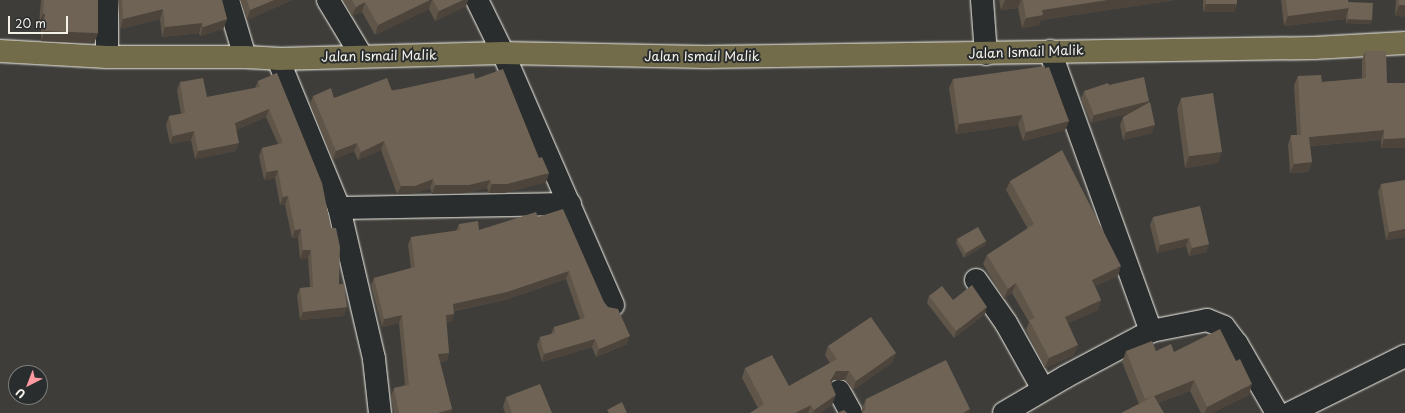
<!DOCTYPE html>
<html>
<head>
<meta charset="utf-8">
<style>
  body { margin:0 }
  #map { position:relative; width:1405px; height:413px; overflow:hidden; background:#3e3d3a; font-family:"Playpen Sans",sans-serif }
  div>[style] { position:absolute }
  [style*='--x'] { left:calc(var(--x)*1px); top:calc(var(--y)*1px); width:calc(var(--w)*1px); rotate:calc(var(--a)*1deg) }
  .roads { filter:drop-shadow(0 0 1px #f4f1e8) drop-shadow(0 0 1px #f4f1e8) }
  .minor>* { height:22px; margin:-11px; padding:0 11px; transform-origin:11px; border-radius:11px; background:#2a2d2e }
  .major>* { height:22px; margin:-11px; padding:0 11px; transform-origin:11px; border-radius:11px; background:#726c4b }
  .wall>* { inset:0; background:#5f5549 }
  .shaded-wall>* { inset:0; background:#4d453c }
  .building>* { inset:0; background:#6e6355 }
  span { translate:-50% -50%; white-space:nowrap; text-align:center; line-height:1.15; -webkit-text-stroke:4px #2a2d2e; paint-order:stroke }
  .street-label { font-size:13px; color:#f4f1e8 }
  .north { position:absolute; left:8px; top:365px; width:40px; height:40px; box-sizing:border-box; background:#2a2d2e; border:1px solid #7b7b78; border-radius:50%; rotate:222deg; font-size:11px; font-weight:700; line-height:16px; text-align:center; color:#f4f1e8 }
  .north::after { content:''; display:block; margin:auto; width:14px; height:18px; background:#ff9aa2; clip-path:polygon(50% 0,100% 100%,50% 72%,0 100%) }
  .scale { position:absolute; left:8px; top:16px; width:60px; height:18px; box-sizing:border-box; border:2px solid #f4f1e8; border-top:0; padding-left:5px; font-size:12px; line-height:14px; white-space:nowrap; color:#f4f1e8; -webkit-text-stroke:3px #2a2d2e; paint-order:stroke }
</style>
</head>
<body>
<div id="map">
  <div class="roads">
    <div class="minor">
      <i style="--x:228;--y:0;--w:59;--a:73.4"></i>
      <i style="--x:328;--y:0;--w:64;--a:59"></i>
      <i style="--x:477;--y:0;--w:59;--a:63.9"></i>
      <i style="--x:503;--y:53;--w:275;--a:66.4"></i>
      <i style="--x:982;--y:0;--w:54;--a:85.8"></i>
      <i style="--x:1050;--y:51;--w:298;--a:70.2"></i>
      <i style="--x:107;--y:57;--w:57;--a:-90"></i>
      <i style="--x:278;--y:59;--w:161;--a:67.7"></i>
      <i style="--x:339;--y:208;--w:155;--a:76.9"></i>
      <i style="--x:374;--y:359;--w:54;--a:83.7"></i>
      <i style="--x:339;--y:208;--w:231;--a:-1"></i>
      <i style="--x:976;--y:280;--w:52;--a:55.1"></i>
      <i style="--x:1006;--y:323;--w:76;--a:60.7"></i>
      <i style="--x:839;--y:391;--w:25;--a:61"></i>
      <i style="--x:1004;--y:413;--w:71;--a:-30.5"></i>
      <i style="--x:1065;--y:377;--w:98;--a:-28.1"></i>
      <i style="--x:1151;--y:331;--w:57;--a:-11.1"></i>
      <i style="--x:1207;--y:320;--w:18;--a:22"></i>
      <i style="--x:1224;--y:327;--w:21;--a:53"></i>
      <i style="--x:1237;--y:344;--w:80;--a:59.9"></i>
      <i style="--x:1290;--y:413;--w:128;--a:-26.4"></i>
    </div>
    <div class="major">
      <i style="--x:0;--y:51;--w:107;--a:3.2"></i>
      <i style="--x:107;--y:57;--w:138;--a:0"></i>
      <i style="--x:245;--y:57;--w:33;--a:3"></i>
      <i style="--x:278;--y:59;--w:225;--a:-1.5"></i>
      <i style="--x:503;--y:53;--w:202;--a:1.1"></i>
      <i style="--x:705;--y:57;--w:609;--a:-0.85"></i>
      <i style="--x:1314;--y:48;--w:91;--a:-3.1"></i>
    </div>
  </div>
  <div class="wall">
    <i style="clip-path:polygon(41px 0,98px 0,98px 33px,94px 43px,41px 41px,41px 24px,39px 23px)"></i>
    <i style="clip-path:polygon(118px 0,222px 0,227px 19px,223px 29px,200px 36px,199px 33px,162px 37px,160px 19px,120px 29px)"></i>
    <i style="clip-path:polygon(240px 0,292px 0,247px 20px)"></i>
    <i style="clip-path:polygon(343px 0,468px 0,466px 6px,435px 21px,429px 9px,375px 35px,362px 12px,352px 16px)"></i>
    <i style="clip-path:polygon(999px 0,1175px 0,1041px 20px,1039px 25px,1022px 28px,1018px 8px,1001px 10px)"></i>
    <i style="clip-path:polygon(1203px 0,1237px 0,1237px 4px,1234px 12px,1203px 12px)"></i>
    <i style="clip-path:polygon(1281px 0,1348px 0,1348px 2px,1371px 24px,1346px 23px,1346px 16px,1345px 19px,1284px 26px)"></i>
    <i style="clip-path:polygon(1396px 0,1405px 0,1395px 16px)"></i>
    <i style="clip-path:polygon(1365px 51px,1387px 83px,1405px 83px,1405px 148px,1381px 148px,1381px 140px,1310px 146px,1312px 162px,1308px 172px,1290px 173px,1288px 145px,1291px 135px,1297px 135px,1294px 85px,1298px 76px,1322px 82px,1362px 79px,1362px 60px)"></i>
    <i style="clip-path:polygon(1045px 68px,1069px 121px,1065px 130px,1023px 141px,1018px 125px,956px 134px,949px 88px,953px 79px)"></i>
    <i style="clip-path:polygon(277px 73px,339px 284px,347px 307px,344px 316px,300px 320px,297px 296px,300px 288px,310px 287px,308px 258px,300px 259px,298px 237px,292px 238px,285px 205px,280px 205px,275px 178px,264px 180px,259px 156px,262px 148px,278px 144px,266px 117px,236px 130px,236px 151px,195px 159px,191px 140px,170px 144px,166px 125px,169px 116px,181px 114px,177px 90px,180px 82px,207px 97px,255px 88px,258px 81px)"></i>
    <i style="clip-path:polygon(475px 79px,539px 158px,549px 173px,546px 182px,504px 193px,489px 193px,487px 188px,466px 193px,432px 194px,430px 188px,412px 194px,397px 194px,381px 150px,358px 160px,354px 151px,333px 160px,310px 104px,313px 96px,334px 98px)"></i>
    <i style="clip-path:polygon(1109px 85px,1149px 101px,1149px 102px,1152px 133px,1123px 140px,1120px 125px,1123px 117px,1130px 113px,1091px 123px,1081px 99px,1084px 91px)"></i>
    <i style="clip-path:polygon(1181px 98px,1218px 163px,1185px 168px,1177px 109px)"></i>
    <i style="clip-path:polygon(1010px 181px,1118px 276px,1095px 286px,1101px 300px,1098px 310px,1068px 323px,1074px 355px,1045px 368px,1026px 330px,1029px 322px,1012px 293px,1004px 299px,983px 264px,987px 255px,1028px 229px,1006px 190px)"></i>
    <i style="clip-path:polygon(1381px 184px,1405px 237px,1386px 240px,1378px 192px)"></i>
    <i style="clip-path:polygon(538px 217px,604px 302px,627px 344px,596px 357px,592px 347px,542px 362px,537px 345px,540px 337px,551px 334px,554px 327px,580px 319px,566px 279px,505px 300px,454px 311px,452px 322px,446px 322px,449px 353px,447px 361px,440px 362px,452px 409px,451px 413px,394px 413px,391px 396px,394px 388px,405px 385px,399px 323px,382px 327px,371px 285px,374px 278px,411px 268px,408px 245px,411px 237px,456px 231px,459px 224px,479px 230px)"></i>
    <i style="clip-path:polygon(1153px 217px,1209px 244px,1206px 252px,1189px 256px,1186px 246px,1157px 253px,1150px 225px)"></i>
    <i style="clip-path:polygon(957px 239px,986px 241px,985px 245px,964px 258px,956px 243px)"></i>
    <i style="clip-path:polygon(929px 296px,985px 314px,954px 338px,927px 303px)"></i>
    <i style="clip-path:polygon(828px 346px,893px 362px,853px 390px,845px 380px,833px 380px,831px 383px,832px 405px,820px 413px,750px 413px,758px 408px,742px 378px,745px 368px,789px 386px,830px 363px,825px 355px)"></i>
    <i style="clip-path:polygon(1126px 351px,1156px 351px,1174px 352px,1249px 395px,1212px 413px,1201px 413px,1190px 391px,1158px 403px,1139px 404px,1122px 362px)"></i>
    <i style="clip-path:polygon(506px 397px,552px 413px,505px 413px,503px 407px)"></i>
    <i style="clip-path:polygon(866px 399px,969px 413px,862px 413px,862px 408px)"></i>
  </div>
  <div class="shaded-wall">
    <i style="clip-path:polygon(274px 0,292px 0,247px 20px,250px 10px)"></i>
    <i style="clip-path:polygon(430px 0,432px 0,429px 9px,375px 35px,378px 25px)"></i>
    <i style="clip-path:polygon(463px 0,468px 0,466px 6px,435px 21px,439px 11px)"></i>
    <i style="clip-path:polygon(1005px 0,1021px 0,1018px 8px,1001px 10px)"></i>
    <i style="clip-path:polygon(1107px 0,1175px 0,1041px 20px,1039px 25px,1022px 28px,1026px 18px,1042px 10px)"></i>
    <i style="clip-path:polygon(365px 2px,362px 12px,352px 16px,356px 7px)"></i>
    <i style="clip-path:polygon(1206px 4px,1237px 4px,1234px 12px,1203px 12px)"></i>
    <i style="clip-path:polygon(1399px 5px,1405px 5px,1405px 17px,1395px 16px)"></i>
    <i style="clip-path:polygon(1349px 8px,1345px 19px,1284px 26px,1288px 16px)"></i>
    <i style="clip-path:polygon(163px 9px,160px 19px,120px 29px,123px 19px)"></i>
    <i style="clip-path:polygon(43px 14px,45px 14px,41px 24px,39px 23px)"></i>
    <i style="clip-path:polygon(227px 19px,223px 29px,200px 36px,203px 27px)"></i>
    <i style="clip-path:polygon(1348px 19px,1372px 20px,1371px 24px,1346px 23px)"></i>
    <i style="clip-path:polygon(202px 23px,199px 33px,162px 37px,165px 27px)"></i>
    <i style="clip-path:polygon(45px 31px,98px 33px,94px 43px,41px 41px)"></i>
    <i style="clip-path:polygon(1149px 101px,1147px 109px,1091px 123px,1094px 115px)"></i>
    <i style="clip-path:polygon(269px 109px,266px 117px,232px 132px,235px 123px)"></i>
    <i style="clip-path:polygon(1022px 115px,1018px 125px,956px 134px,959px 124px)"></i>
    <i style="clip-path:polygon(1069px 121px,1065px 130px,1023px 141px,1026px 132px)"></i>
    <i style="clip-path:polygon(1155px 125px,1152px 133px,1123px 140px,1126px 132px)"></i>
    <i style="clip-path:polygon(1384px 130px,1381px 140px,1306px 146px,1309px 137px)"></i>
    <i style="clip-path:polygon(194px 131px,191px 140px,170px 144px,173px 136px)"></i>
    <i style="clip-path:polygon(1405px 138px,1405px 148px,1381px 148px,1384px 139px)"></i>
    <i style="clip-path:polygon(384px 141px,381px 150px,358px 160px,361px 152px)"></i>
    <i style="clip-path:polygon(239px 143px,236px 151px,195px 159px,198px 151px)"></i>
    <i style="clip-path:polygon(357px 143px,354px 151px,333px 160px,336px 151px)"></i>
    <i style="clip-path:polygon(1222px 152px,1218px 163px,1185px 168px,1189px 156px)"></i>
    <i style="clip-path:polygon(1312px 162px,1308px 172px,1290px 173px,1294px 164px)"></i>
    <i style="clip-path:polygon(278px 170px,275px 178px,264px 180px,267px 172px)"></i>
    <i style="clip-path:polygon(549px 173px,546px 182px,504px 193px,489px 193px,492px 184px)"></i>
    <i style="clip-path:polygon(433px 179px,430px 188px,412px 194px,397px 194px,401px 186px)"></i>
    <i style="clip-path:polygon(490px 180px,487px 188px,466px 193px,432px 194px,435px 185px)"></i>
    <i style="clip-path:polygon(288px 196px,285px 205px,280px 205px,283px 197px)"></i>
    <i style="clip-path:polygon(301px 229px,298px 237px,292px 238px,295px 230px)"></i>
    <i style="clip-path:polygon(1405px 229px,1405px 237px,1386px 240px,1389px 232px)"></i>
    <i style="clip-path:polygon(1189px 238px,1186px 246px,1157px 253px,1160px 245px)"></i>
    <i style="clip-path:polygon(986px 241px,985px 245px,964px 258px,966px 253px)"></i>
    <i style="clip-path:polygon(1209px 244px,1206px 252px,1189px 256px,1192px 248px)"></i>
    <i style="clip-path:polygon(303px 250px,311px 250px,308px 258px,300px 259px)"></i>
    <i style="clip-path:polygon(1121px 266px,1118px 276px,1088px 289px,1092px 280px)"></i>
    <i style="clip-path:polygon(569px 271px,566px 279px,505px 300px,451px 311px,453px 304px)"></i>
    <i style="clip-path:polygon(1016px 283px,1012px 293px,1004px 299px,1008px 289px)"></i>
    <i style="clip-path:polygon(1101px 300px,1098px 310px,1061px 326px,1065px 317px)"></i>
    <i style="clip-path:polygon(347px 307px,344px 316px,300px 320px,303px 312px)"></i>
    <i style="clip-path:polygon(987px 307px,985px 314px,954px 338px,956px 331px)"></i>
    <i style="clip-path:polygon(454px 314px,452px 322px,443px 323px,446px 315px)"></i>
    <i style="clip-path:polygon(402px 315px,399px 323px,382px 327px,384px 319px)"></i>
    <i style="clip-path:polygon(630px 336px,627px 344px,596px 357px,599px 349px)"></i>
    <i style="clip-path:polygon(595px 339px,592px 347px,542px 362px,544px 354px)"></i>
    <i style="clip-path:polygon(1078px 345px,1074px 355px,1045px 368px,1049px 358px)"></i>
    <i style="clip-path:polygon(449px 353px,447px 361px,435px 362px,438px 354px)"></i>
    <i style="clip-path:polygon(896px 353px,893px 362px,853px 390px,856px 381px)"></i>
    <i style="clip-path:polygon(836px 371px,849px 371px,845px 380px,833px 380px,827px 390px,830px 381px)"></i>
    <i style="clip-path:polygon(1194px 380px,1190px 391px,1150px 406px,1154px 396px)"></i>
    <i style="clip-path:polygon(1252px 384px,1249px 395px,1212px 413px,1205px 413px,1207px 407px)"></i>
    <i style="clip-path:polygon(836px 395px,832px 405px,820px 413px,813px 413px,814px 410px)"></i>
    <i style="clip-path:polygon(811px 405px,808px 413px,795px 413px)"></i>
    <i style="clip-path:polygon(452px 409px,451px 413px,437px 413px)"></i>
    <i style="clip-path:polygon(970px 409px,969px 413px,963px 413px)"></i>
  </div>
  <div class="building">
    <i style="clip-path:polygon(44px 0,98px 0,98px 33px,45px 31px,45px 14px,43px 14px)"></i>
    <i style="clip-path:polygon(122px 0,222px 0,227px 19px,203px 27px,202px 23px,165px 27px,163px 9px,123px 19px)"></i>
    <i style="clip-path:polygon(247px 0,274px 0,250px 10px)"></i>
    <i style="clip-path:polygon(352px 0,430px 0,378px 25px,365px 2px,356px 7px)"></i>
    <i style="clip-path:polygon(433px 0,463px 0,439px 11px)"></i>
    <i style="clip-path:polygon(1023px 0,1107px 0,1042px 10px,1043px 15px,1026px 18px)"></i>
    <i style="clip-path:polygon(1206px 0,1237px 0,1237px 4px,1206px 4px)"></i>
    <i style="clip-path:polygon(1286px 0,1348px 0,1349px 8px,1288px 16px)"></i>
    <i style="clip-path:polygon(1399px 0,1405px 0,1405px 5px,1399px 5px)"></i>
    <i style="clip-path:polygon(1348px 2px,1373px 3px,1372px 20px,1348px 19px,1348px 11px,1349px 8px)"></i>
    <i style="clip-path:polygon(1365px 51px,1386px 51px,1387px 83px,1405px 83px,1405px 138px,1384px 139px,1384px 130px,1309px 137px,1312px 162px,1294px 164px,1291px 135px,1301px 135px,1298px 76px,1321px 75px,1322px 82px,1366px 78px)"></i>
    <i style="clip-path:polygon(1045px 66px,1045px 68px,1049px 67px,1069px 121px,1026px 132px,1022px 115px,959px 124px,953px 79px)"></i>
    <i style="clip-path:polygon(503px 69px,539px 158px,542px 157px,549px 173px,507px 184px,492px 184px,490px 180px,469px 185px,435px 185px,433px 179px,415px 186px,401px 186px,384px 141px,361px 152px,357px 143px,336px 151px,313px 96px,331px 88px,334px 98px,387px 78px,392px 91px,474px 73px,475px 79px)"></i>
    <i style="clip-path:polygon(277px 73px,322px 183px,331px 228px,336px 228px,340px 247px,339px 284px,344px 284px,347px 307px,303px 312px,300px 288px,313px 287px,311px 250px,303px 250px,301px 229px,295px 230px,288px 196px,283px 197px,278px 170px,267px 172px,262px 148px,283px 143px,269px 109px,235px 123px,239px 143px,198px 151px,194px 131px,173px 136px,169px 116px,185px 113px,180px 82px,203px 78px,207px 97px,260px 87px,258px 81px)"></i>
    <i style="clip-path:polygon(1144px 77px,1149px 101px,1094px 115px,1084px 91px,1108px 83px,1109px 85px)"></i>
    <i style="clip-path:polygon(1213px 93px,1222px 152px,1189px 156px,1181px 98px)"></i>
    <i style="clip-path:polygon(1150px 102px,1155px 125px,1126px 132px,1123px 117px)"></i>
    <i style="clip-path:polygon(1062px 150px,1121px 266px,1092px 280px,1101px 300px,1065px 317px,1078px 345px,1049px 358px,1029px 320px,1035px 318px,1016px 283px,1008px 289px,987px 255px,1034px 224px,1010px 181px)"></i>
    <i style="clip-path:polygon(1405px 180px,1405px 229px,1389px 232px,1381px 184px)"></i>
    <i style="clip-path:polygon(1200px 206px,1209px 244px,1192px 248px,1189px 238px,1160px 245px,1153px 217px)"></i>
    <i style="clip-path:polygon(563px 209px,604px 302px,608px 307px,618px 309px,630px 336px,599px 349px,595px 339px,544px 354px,540px 337px,555px 333px,554px 327px,585px 318px,569px 271px,507px 292px,453px 304px,454px 314px,446px 315px,449px 353px,438px 354px,452px 409px,437px 413px,399px 413px,394px 388px,409px 385px,402px 315px,384px 319px,374px 278px,415px 267px,411px 237px,460px 230px,459px 224px,478px 221px,479px 230px,536px 212px,538px 217px)"></i>
    <i style="clip-path:polygon(978px 227px,986px 241px,966px 253px,957px 239px)"></i>
    <i style="clip-path:polygon(972px 285px,987px 307px,956px 331px,929px 296px,942px 286px,953px 300px)"></i>
    <i style="clip-path:polygon(871px 317px,896px 353px,856px 381px,849px 371px,836px 371px,830px 381px,836px 395px,814px 410px,811px 405px,795px 413px,750px 413px,764px 404px,745px 368px,772px 355px,789px 386px,837px 359px,828px 346px)"></i>
    <i style="clip-path:polygon(1220px 329px,1236px 361px,1240px 359px,1252px 384px,1207px 407px,1194px 380px,1154px 396px,1164px 413px,1121px 413px,1154px 396px,1145px 399px,1126px 351px,1152px 341px,1156px 351px,1171px 344px,1174px 352px)"></i>
    <i style="clip-path:polygon(946px 360px,970px 409px,963px 413px,862px 413px,865px 410px,866px 399px)"></i>
    <i style="clip-path:polygon(540px 384px,552px 413px,512px 413px,506px 397px)"></i>
    <i style="clip-path:polygon(622px 402px,627px 413px,609px 413px,607px 410px)"></i>
    <i style="clip-path:polygon(844px 410px,847px 413px,837px 413px)"></i>
  </div>
  <div class="street-label">
    <span style="left:1026px;top:52px;rotate:-2deg">Jalan Ismail Malik</span>
    <span style="left:379px;top:56px;rotate:-1deg">Jalan Ismail Malik</span>
    <span style="left:702px;top:56px">Jalan Ismail Malik</span>
  </div>
  <div class="north">U</div>
  <div class="scale">20 m</div>
</div>
</body>
</html>
